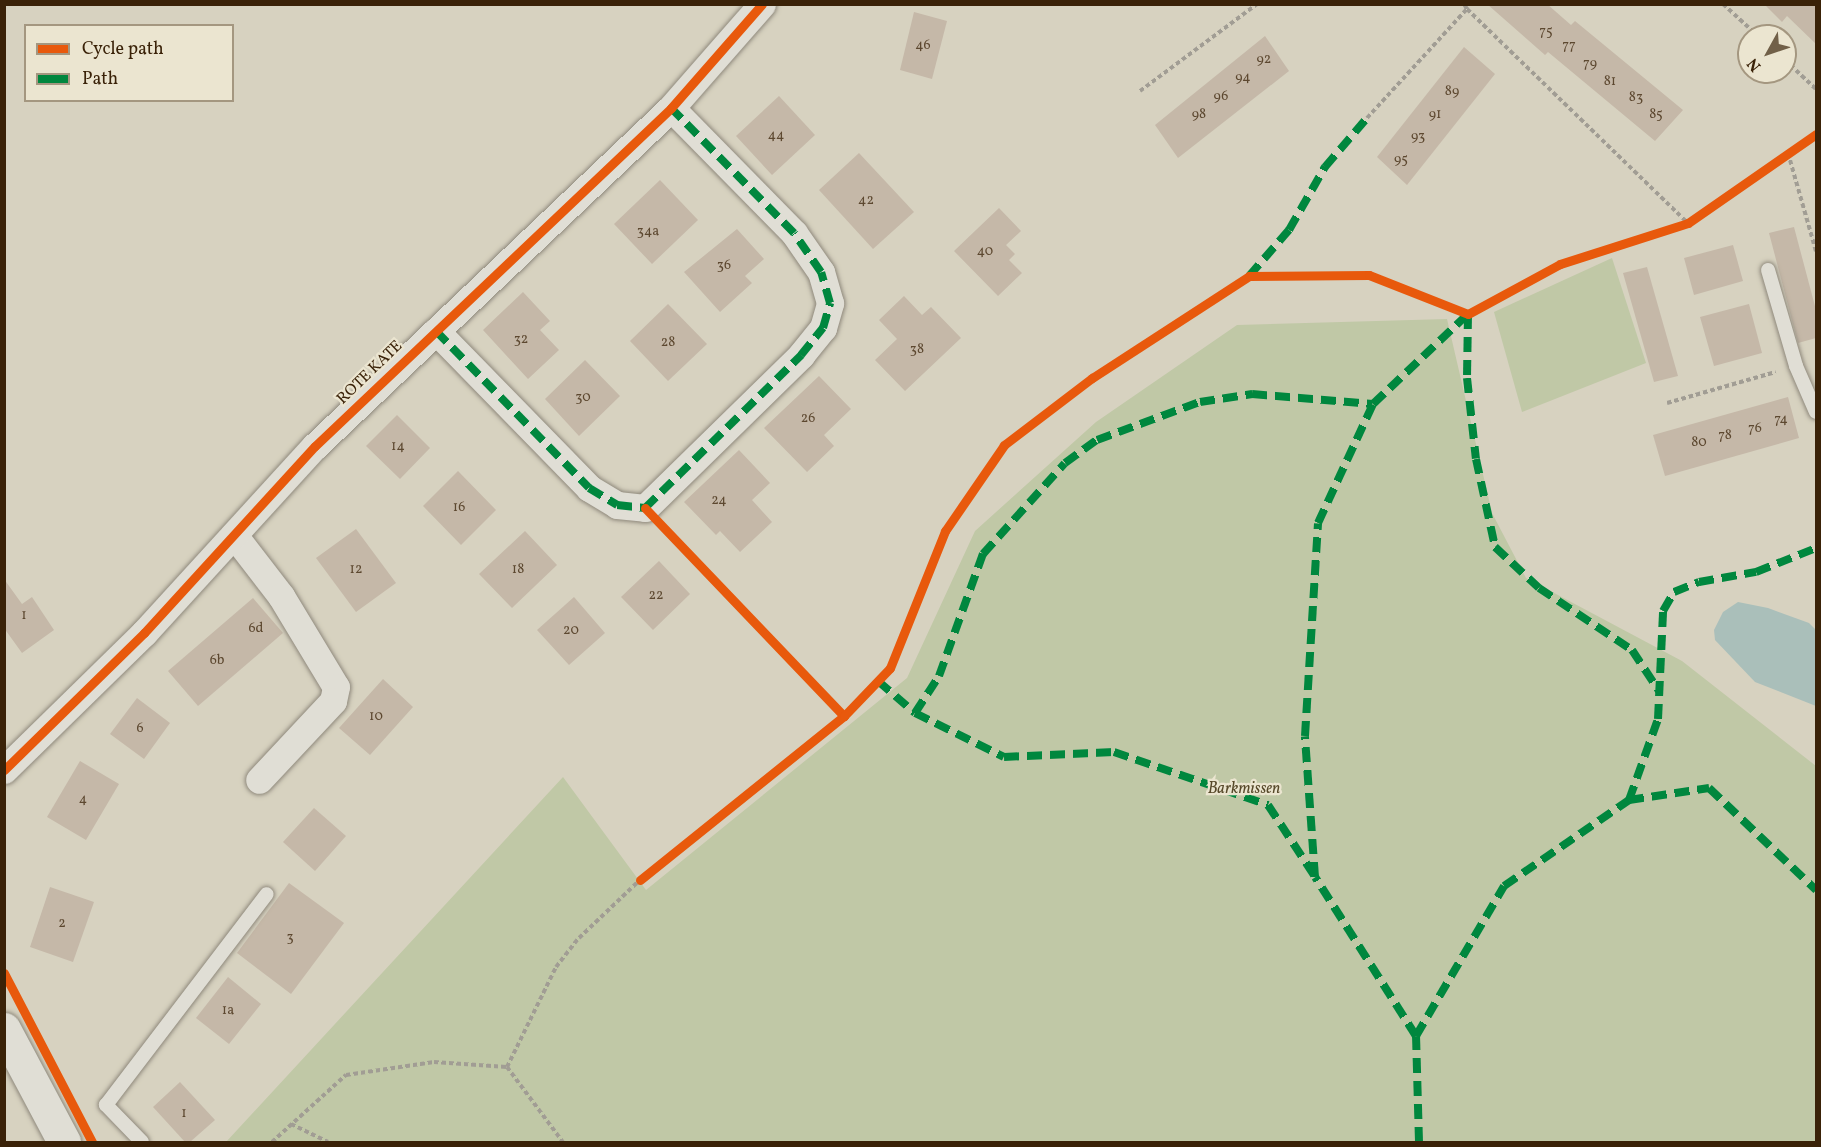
<!DOCTYPE html>
<html>
<head>
<meta charset="utf-8">
<style>
  body { margin:0 }
  #map { position:relative; width:1821px; height:1147px; overflow:hidden; background:#d7d2c0; font-family:Vollkorn,serif }
  div>[style] { position:absolute }
  [style*='--x'] { left:calc(var(--x)*1px); top:calc(var(--y)*1px); width:calc(var(--w)*1px); rotate:calc(var(--a)*1deg) }
  .green>* { inset:0; background:#c0c8a6 }
  .water>* { inset:0; background:#aabfba }
  .building>* { inset:0; background:#c5b8a8 }
  .path>* { height:4px; margin-top:-2px; transform-origin:0; background:repeating-linear-gradient(90deg,#a19d94 0 4.5px,transparent 0 7.5px) }
  .roads { filter:drop-shadow(0 0 2px #8f897c) drop-shadow(0 0 2px #8f897c) }
  .lane>* { height:14px; margin:-7px; padding:0 7px; transform-origin:7px; border-radius:7px; background:#e0ded5 }
  .street>* { height:27px; margin:-13.5px; padding:0 13.5px; transform-origin:13.5px; border-radius:13.5px; background:#e0ded5 }
  .secondary>* { height:33px; margin:-16.5px; padding:0 16.5px; transform-origin:16.5px; border-radius:16.5px; background:#e0ded5 }
  .quiet>* { height:8px; margin-top:-4px; transform-origin:0; background:repeating-linear-gradient(90deg,#00873e 0 15px,transparent 0 23px) }
  .cycleway>* { height:9px; margin:-4.5px; padding:0 4.5px; transform-origin:4.5px; border-radius:4.5px; background:#e8590c }
  span { translate:-50% -50%; white-space:nowrap; text-align:center; line-height:1.15; -webkit-text-stroke:4.5px #ebe5d0; paint-order:stroke }
  .number-label { font-size:14px; color:#5d4830 }
  .number-label span { -webkit-text-stroke-width:0 }
  .street-label { font-size:16px; color:#3a2208 }
  .park-label { font-size:16px; color:#57492a; font-style:italic }
  .frame { position:absolute; inset:0; border:6px solid #3a2208; pointer-events:none }
  .legend { position:absolute; left:24px; top:24px; width:210px; height:78px; box-sizing:border-box; background:#ebe5d0; border:2px solid #a49780; margin:0; padding:8px 10px; list-style:none; font-size:18px; color:#3a2208 }
  .legend li { display:flex; align-items:center; gap:12px; height:30px }
  .legend b { width:30px; border:2px solid #a49780 }
  .north { position:absolute; left:1737px; top:24px; width:60px; height:60px; box-sizing:border-box; background:#ebe5d0; border:2px solid #a49780; border-radius:50%; rotate:230deg; font-size:16px; font-weight:700; line-height:24px; text-align:center; color:#3a2208 }
  .north::after { content:''; display:block; margin:auto; width:21px; height:27px; background:#716048; clip-path:polygon(50% 0,100% 100%,50% 72%,0 100%) }
</style>
</head>
<body>
<div id="map">
  <div class="green">
    <i style="clip-path:polygon(1612px 258px,1646px 363px,1522px 412px,1494px 312px)"></i>
    <i style="clip-path:polygon(1447px 319px,1492px 513px,1526px 578px,1682px 661px,1816px 766px,1816px 1142px,226px 1142px,563px 777px,646px 890px,907px 678px,975px 531px,1096px 422px,1237px 325px)"></i>
  </div>
  <div class="water">
    <i style="clip-path:polygon(1738px 602px,1768px 608px,1809px 623px,1816px 630px,1816px 706px,1755px 682px,1715px 640px,1714px 630px,1723px 612px)"></i>
  </div>
  <div class="building">
    <i style="clip-path:polygon(1487px 4px,1547px 4px,1571px 25px,1575px 21px,1683px 110px,1655px 141px,1548px 52px,1545px 55px)"></i>
    <i style="clip-path:polygon(1764px 4px,1816px 4px,1816px 44px,1787px 16px,1782px 22px)"></i>
    <i style="clip-path:polygon(914px 12px,947px 21px,932px 79px,900px 70px)"></i>
    <i style="clip-path:polygon(1265px 36px,1289px 71px,1178px 158px,1155px 125px)"></i>
    <i style="clip-path:polygon(1464px 47px,1495px 74px,1407px 185px,1377px 157px)"></i>
    <i style="clip-path:polygon(779px 96px,815px 135px,772px 175px,736px 136px)"></i>
    <i style="clip-path:polygon(859px 153px,914px 212px,873px 249px,819px 190px)"></i>
    <i style="clip-path:polygon(660px 180px,698px 220px,652px 264px,614px 224px)"></i>
    <i style="clip-path:polygon(999px 208px,1021px 231px,1006px 245px,1015px 254px,1009px 260px,1022px 273px,998px 296px,954px 251px)"></i>
    <i style="clip-path:polygon(1794px 227px,1816px 310px,1816px 338px,1798px 343px,1769px 233px)"></i>
    <i style="clip-path:polygon(737px 229px,764px 259px,745px 276px,752px 283px,720px 312px,684px 272px)"></i>
    <i style="clip-path:polygon(1733px 245px,1743px 281px,1694px 295px,1684px 258px)"></i>
    <i style="clip-path:polygon(1647px 267px,1678px 376px,1654px 382px,1623px 273px)"></i>
    <i style="clip-path:polygon(523px 292px,550px 321px,540px 330px,559px 350px,528px 379px,483px 330px)"></i>
    <i style="clip-path:polygon(904px 296px,922px 315px,931px 307px,961px 338px,905px 391px,875px 360px,897px 339px,879px 320px)"></i>
    <i style="clip-path:polygon(668px 304px,707px 344px,668px 381px,630px 341px)"></i>
    <i style="clip-path:polygon(1749px 304px,1762px 353px,1714px 366px,1700px 317px)"></i>
    <i style="clip-path:polygon(585px 360px,620px 396px,579px 436px,545px 399px)"></i>
    <i style="clip-path:polygon(819px 376px,851px 409px,824px 435px,834px 446px,807px 472px,764px 428px)"></i>
    <i style="clip-path:polygon(1788px 397px,1799px 438px,1665px 476px,1653px 435px)"></i>
    <i style="clip-path:polygon(397px 415px,430px 448px,400px 479px,366px 446px)"></i>
    <i style="clip-path:polygon(739px 450px,770px 483px,752px 500px,772px 522px,740px 552px,720px 531px,716px 535px,684px 502px)"></i>
    <i style="clip-path:polygon(458px 471px,496px 510px,461px 545px,423px 506px)"></i>
    <i style="clip-path:polygon(356px 529px,396px 583px,356px 612px,316px 558px)"></i>
    <i style="clip-path:polygon(525px 531px,557px 565px,512px 608px,479px 574px)"></i>
    <i style="clip-path:polygon(659px 561px,690px 594px,653px 630px,621px 597px)"></i>
    <i style="clip-path:polygon(4px 579px,22px 604px,32px 597px,54px 630px,22px 653px,4px 628px)"></i>
    <i style="clip-path:polygon(574px 597px,605px 633px,569px 665px,537px 630px)"></i>
    <i style="clip-path:polygon(253px 598px,283px 633px,198px 706px,168px 671px)"></i>
    <i style="clip-path:polygon(383px 679px,413px 707px,370px 755px,339px 728px)"></i>
    <i style="clip-path:polygon(137px 698px,170px 723px,144px 759px,110px 734px)"></i>
    <i style="clip-path:polygon(80px 761px,119px 784px,86px 840px,47px 817px)"></i>
    <i style="clip-path:polygon(314px 808px,346px 836px,315px 871px,283px 842px)"></i>
    <i style="clip-path:polygon(289px 883px,344px 923px,291px 994px,237px 953px)"></i>
    <i style="clip-path:polygon(50px 887px,94px 902px,73px 962px,30px 947px)"></i>
    <i style="clip-path:polygon(228px 977px,261px 1004px,229px 1044px,196px 1018px)"></i>
    <i style="clip-path:polygon(180px 1082px,215px 1120px,190px 1142px,185px 1142px,153px 1107px)"></i>
  </div>
  <div class="path">
    <i style="--x:1723;--y:4;--w:47;--a:42.4"></i>
    <i style="--x:1467;--y:9;--w:308;--a:44.1"></i>
    <i style="--x:1785;--y:60;--w:42;--a:43.1"></i>
    <i style="--x:1140;--y:91;--w:146;--a:-36.6"></i>
    <i style="--x:1367;--y:118;--w:148;--a:-47.5"></i>
    <i style="--x:1467;--y:9;--w:6;--a:-121"></i>
    <i style="--x:1788;--y:153;--w:102;--a:74.1"></i>
    <i style="--x:1667;--y:403;--w:113;--a:-15.9"></i>
    <i style="--x:664;--y:528;--w:260;--a:46.2"></i>
    <i style="--x:507;--y:1067;--w:94;--a:53.3"></i>
    <i style="--x:291;--y:1124;--w:41;--a:25.9"></i>
    <i style="--x:272;--y:1142;--w:100;--a:-42.2"></i>
    <i style="--x:346;--y:1075;--w:89;--a:-8.4"></i>
    <i style="--x:434;--y:1062;--w:73;--a:3.9"></i>
    <i style="--x:507;--y:1067;--w:111;--a:-63.9"></i>
    <i style="--x:556;--y:967;--w:37;--a:-52"></i>
    <i style="--x:579;--y:938;--w:84;--a:-43.6"></i>
  </div>
  <div class="roads">
    <div class="lane">
      <i style="--x:1768;--y:270;--w:100;--a:73.7"></i>
      <i style="--x:1796;--y:366;--w:50;--a:66.5"></i>
      <i style="--x:142;--y:1142;--w:52;--a:-134.2"></i>
      <i style="--x:106;--y:1105;--w:265;--a:-52.7"></i>
    </div>
    <div class="street">
      <i style="--x:436;--y:331;--w:219;--a:45.7"></i>
      <i style="--x:589;--y:488;--w:33;--a:31"></i>
      <i style="--x:617;--y:505;--w:28;--a:6"></i>
      <i style="--x:645;--y:508;--w:219;--a:-44.4"></i>
      <i style="--x:801;--y:355;--w:35;--a:-51"></i>
      <i style="--x:823;--y:328;--w:26;--a:-74"></i>
      <i style="--x:830;--y:303;--w:32;--a:-106"></i>
      <i style="--x:821;--y:272;--w:47;--a:-124.7"></i>
      <i style="--x:794;--y:233;--w:175;--a:-134.5"></i>
      <i style="--x:234;--y:535;--w:77;--a:52.4"></i>
      <i style="--x:281;--y:596;--w:106;--a:58.9"></i>
      <i style="--x:336;--y:687;--w:14;--a:102"></i>
      <i style="--x:333;--y:701;--w:108;--a:133.1"></i>
      <i style="--x:4;--y:770;--w:196;--a:-44.4"></i>
      <i style="--x:144;--y:633;--w:253;--a:-47.6"></i>
      <i style="--x:315;--y:446;--w:491;--a:-43.5"></i>
      <i style="--x:671;--y:108;--w:138;--a:-48.8"></i>
    </div>
    <div class="secondary">
      <i style="--x:4;--y:1029;--w:128;--a:62"></i>
    </div>
  </div>
  <div class="quiet">
    <i style="--x:1249;--y:276;--w:61;--a:-49"></i>
    <i style="--x:1289;--y:230;--w:73;--a:-60.3"></i>
    <i style="--x:1325;--y:167;--w:65;--a:-49.4"></i>
    <i style="--x:1468;--y:314;--w:64;--a:90.9"></i>
    <i style="--x:1467;--y:378;--w:81;--a:83.7"></i>
    <i style="--x:1476;--y:459;--w:90;--a:77.8"></i>
    <i style="--x:1495;--y:547;--w:60;--a:43"></i>
    <i style="--x:1539;--y:588;--w:112;--a:33.7"></i>
    <i style="--x:1632;--y:650;--w:49;--a:56.6"></i>
    <i style="--x:436;--y:331;--w:219;--a:45.7"></i>
    <i style="--x:589;--y:488;--w:33;--a:31"></i>
    <i style="--x:617;--y:505;--w:28;--a:6"></i>
    <i style="--x:645;--y:508;--w:219;--a:-44.4"></i>
    <i style="--x:801;--y:355;--w:35;--a:-51"></i>
    <i style="--x:823;--y:328;--w:26;--a:-74"></i>
    <i style="--x:830;--y:303;--w:32;--a:-106"></i>
    <i style="--x:821;--y:272;--w:47;--a:-124.7"></i>
    <i style="--x:794;--y:233;--w:175;--a:-134.5"></i>
    <i style="--x:878;--y:681;--w:49;--a:40.9"></i>
    <i style="--x:915;--y:713;--w:99;--a:26.3"></i>
    <i style="--x:1004;--y:757;--w:110;--a:-2.6"></i>
    <i style="--x:1114;--y:752;--w:163;--a:19"></i>
    <i style="--x:1268;--y:805;--w:84;--a:56.7"></i>
    <i style="--x:915;--y:713;--w:44;--a:-57"></i>
    <i style="--x:939;--y:676;--w:130;--a:-70.2"></i>
    <i style="--x:983;--y:554;--w:122;--a:-48"></i>
    <i style="--x:1065;--y:463;--w:39;--a:-36"></i>
    <i style="--x:1097;--y:440;--w:110;--a:-20.3"></i>
    <i style="--x:1200;--y:402;--w:53;--a:-8.7"></i>
    <i style="--x:1252;--y:394;--w:121;--a:4.7"></i>
    <i style="--x:1629;--y:800;--w:86;--a:-70.3"></i>
    <i style="--x:1658;--y:719;--w:108;--a:-87.3"></i>
    <i style="--x:1663;--y:611;--w:22;--a:-60"></i>
    <i style="--x:1674;--y:592;--w:27;--a:-22"></i>
    <i style="--x:1699;--y:582;--w:58;--a:-10"></i>
    <i style="--x:1756;--y:572;--w:65;--a:-21.8"></i>
    <i style="--x:1416;--y:1036;--w:174;--a:-59.6"></i>
    <i style="--x:1504;--y:886;--w:152;--a:-34.5"></i>
    <i style="--x:1629;--y:800;--w:81;--a:-8.5"></i>
    <i style="--x:1709;--y:788;--w:148;--a:43.6"></i>
    <i style="--x:1419;--y:1142;--w:106;--a:-91.6"></i>
    <i style="--x:1416;--y:1036;--w:188;--a:-122.4"></i>
    <i style="--x:1315;--y:877;--w:141;--a:-94.1"></i>
    <i style="--x:1305;--y:736;--w:213;--a:-86.5"></i>
    <i style="--x:1318;--y:523;--w:131;--a:-65.2"></i>
    <i style="--x:1373;--y:404;--w:131;--a:-43.5"></i>
  </div>
  <div class="cycleway">
    <i style="--x:645;--y:508;--w:288;--a:46.3"></i>
    <i style="--x:4;--y:770;--w:196;--a:-44.4"></i>
    <i style="--x:144;--y:633;--w:253;--a:-47.6"></i>
    <i style="--x:315;--y:446;--w:491;--a:-43.5"></i>
    <i style="--x:671;--y:108;--w:138;--a:-48.8"></i>
    <i style="--x:640;--y:880;--w:262;--a:-38.8"></i>
    <i style="--x:844;--y:716;--w:66;--a:-46.2"></i>
    <i style="--x:890;--y:668;--w:148;--a:-68.1"></i>
    <i style="--x:945;--y:531;--w:104;--a:-55.5"></i>
    <i style="--x:1004;--y:445;--w:111;--a:-37.3"></i>
    <i style="--x:1092;--y:378;--w:187;--a:-33"></i>
    <i style="--x:1249;--y:276;--w:120;--a:-0.5"></i>
    <i style="--x:1369;--y:275;--w:106;--a:21.5"></i>
    <i style="--x:1468;--y:314;--w:105;--a:-28.5"></i>
    <i style="--x:1560;--y:264;--w:134;--a:-17.8"></i>
    <i style="--x:1688;--y:223;--w:156;--a:-34.8"></i>
    <i style="--x:4;--y:973;--w:191;--a:62.5"></i>
  </div>
  <div class="number-label">
    <span style="left:1546px;top:32px">75</span>
    <span style="left:923px;top:46px">46</span>
    <span style="left:1569px;top:46px">77</span>
    <span style="left:1264px;top:60px">92</span>
    <span style="left:1590px;top:64px">79</span>
    <span style="left:1243px;top:78px">94</span>
    <span style="left:1610px;top:82px">81</span>
    <span style="left:1452px;top:92px">89</span>
    <span style="left:1221px;top:97px">96</span>
    <span style="left:1636px;top:98px">83</span>
    <span style="left:1199px;top:115px">98</span>
    <span style="left:1435px;top:115px">91</span>
    <span style="left:1656px;top:115px">85</span>
    <span style="left:776px;top:136px">44</span>
    <span style="left:1418px;top:137px">93</span>
    <span style="left:1401px;top:160px">95</span>
    <span style="left:866px;top:201px">42</span>
    <span style="left:648px;top:232px">34a</span>
    <span style="left:985px;top:252px">40</span>
    <span style="left:724px;top:266px">36</span>
    <span style="left:521px;top:340px">32</span>
    <span style="left:668px;top:343px">28</span>
    <span style="left:917px;top:350px">38</span>
    <span style="left:583px;top:398px">30</span>
    <span style="left:808px;top:419px">26</span>
    <span style="left:1781px;top:420px">74</span>
    <span style="left:1755px;top:429px">76</span>
    <span style="left:1725px;top:436px">78</span>
    <span style="left:1699px;top:443px">80</span>
    <span style="left:398px;top:447px">14</span>
    <span style="left:719px;top:501px">24</span>
    <span style="left:459px;top:508px">16</span>
    <span style="left:356px;top:570px">12</span>
    <span style="left:518px;top:570px">18</span>
    <span style="left:656px;top:596px">22</span>
    <span style="left:24px;top:616px">1</span>
    <span style="left:256px;top:629px">6d</span>
    <span style="left:571px;top:631px">20</span>
    <span style="left:217px;top:661px">6b</span>
    <span style="left:376px;top:717px">10</span>
    <span style="left:140px;top:729px">6</span>
    <span style="left:83px;top:800px">4</span>
    <span style="left:62px;top:924px">2</span>
    <span style="left:290px;top:938px">3</span>
    <span style="left:228px;top:1011px">1a</span>
    <span style="left:184px;top:1114px">1</span>
  </div>
  <div class="street-label">
    <span style="left:370px;top:373px;rotate:-44deg">ROTE KATE</span>
  </div>
  <div class="park-label">
    <span style="left:1244px;top:789px">Barkmissen</span>
  </div>
  <div class="frame"></div>
  <ul class="legend">
  <li><b style="height:8px;background:#e8590c"></b>Cycle path</li>
  <li><b style="height:8px;background:#00873e"></b>Path</li>
  </ul>
  <div class="north">N</div>
</div>
</body>
</html>
